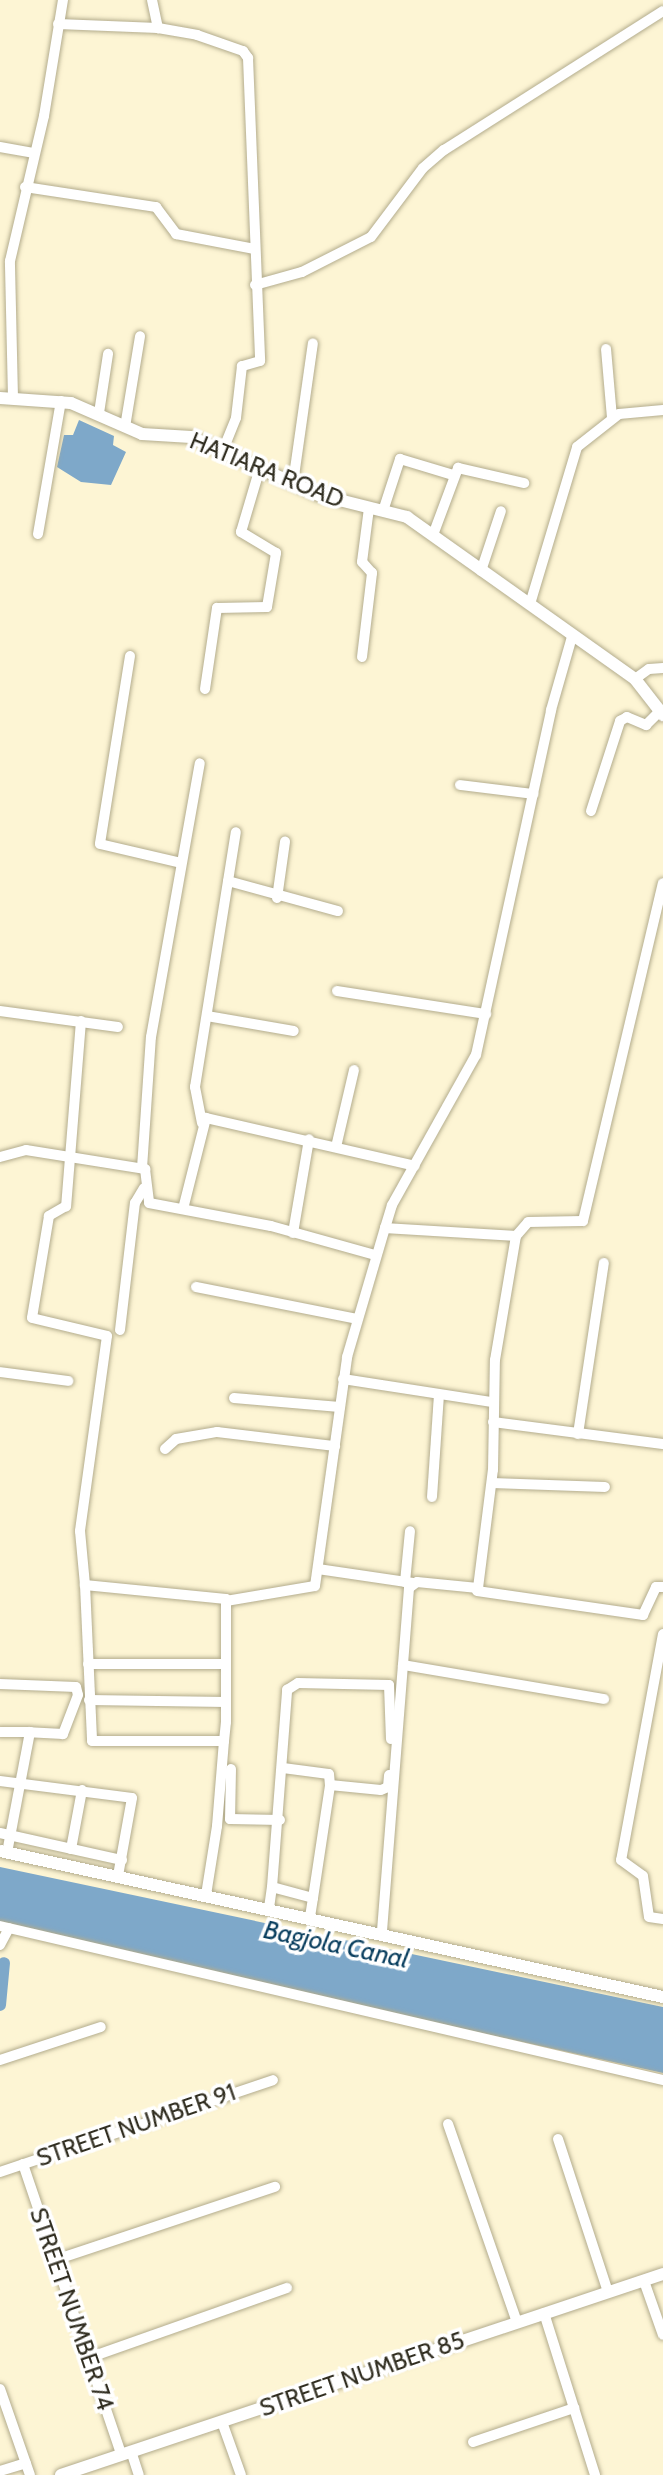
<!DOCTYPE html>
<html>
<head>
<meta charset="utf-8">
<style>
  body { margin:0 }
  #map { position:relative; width:663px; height:2475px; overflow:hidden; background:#fdf5d4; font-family:Cabin,sans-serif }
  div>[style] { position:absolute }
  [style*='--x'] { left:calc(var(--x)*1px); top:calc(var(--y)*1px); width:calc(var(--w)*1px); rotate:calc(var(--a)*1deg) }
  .water>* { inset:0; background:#7ea8c9 }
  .canal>* { height:12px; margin:-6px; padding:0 6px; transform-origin:6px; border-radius:6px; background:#7ea8c9 }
  .roads { filter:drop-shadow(0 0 2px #b3ac8d) drop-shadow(0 0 2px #b3ac8d) }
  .minor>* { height:10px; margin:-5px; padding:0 5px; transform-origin:5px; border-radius:5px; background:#fff }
  .tertiary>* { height:12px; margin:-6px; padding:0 6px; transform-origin:6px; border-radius:6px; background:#fff }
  span { translate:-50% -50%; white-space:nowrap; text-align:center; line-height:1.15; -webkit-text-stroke:7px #fff; paint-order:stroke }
  .street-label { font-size:24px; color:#312e21 }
  .water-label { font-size:26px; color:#093e5e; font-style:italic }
</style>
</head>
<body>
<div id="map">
  <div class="water">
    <i style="clip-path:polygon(79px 420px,114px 436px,113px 445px,126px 452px,111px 485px,81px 482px,57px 467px,64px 435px,73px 435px)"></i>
    <i style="clip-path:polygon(0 1867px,663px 2007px,663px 2073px,0 1927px)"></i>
  </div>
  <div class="canal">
    <i style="--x:0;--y:2005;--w:42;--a:-84.6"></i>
  </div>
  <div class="roads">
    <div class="minor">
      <i style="--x:152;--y:0;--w:29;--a:78"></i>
      <i style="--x:158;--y:28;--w:40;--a:10"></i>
      <i style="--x:197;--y:35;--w:49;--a:19.2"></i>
      <i style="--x:243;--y:51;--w:9;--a:54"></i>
      <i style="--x:248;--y:58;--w:303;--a:87.7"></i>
      <i style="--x:260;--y:361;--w:19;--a:164"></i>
      <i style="--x:242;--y:366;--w:52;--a:96.6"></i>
      <i style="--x:236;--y:418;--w:35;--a:112"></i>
      <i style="--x:58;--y:24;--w:100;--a:2.3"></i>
      <i style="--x:0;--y:147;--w:35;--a:10"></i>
      <i style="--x:25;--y:187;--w:133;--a:8.7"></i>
      <i style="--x:156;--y:207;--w:34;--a:53"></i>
      <i style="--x:176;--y:234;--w:80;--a:10.8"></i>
      <i style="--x:255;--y:285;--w:49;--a:-15.5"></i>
      <i style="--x:302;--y:272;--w:77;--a:-26.9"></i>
      <i style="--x:371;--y:237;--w:86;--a:-53"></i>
      <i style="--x:423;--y:168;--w:28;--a:-41"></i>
      <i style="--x:444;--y:150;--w:259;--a:-32.4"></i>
      <i style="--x:606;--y:349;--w:69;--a:85"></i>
      <i style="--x:13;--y:398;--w:137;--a:-91.3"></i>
      <i style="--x:10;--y:261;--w:149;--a:-76.8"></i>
      <i style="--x:44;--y:116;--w:118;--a:-80.7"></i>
      <i style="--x:99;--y:413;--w:60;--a:-81.3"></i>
      <i style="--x:125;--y:427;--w:92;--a:-80.6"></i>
      <i style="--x:293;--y:483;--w:141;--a:-81.9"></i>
      <i style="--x:383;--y:511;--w:55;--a:-71.9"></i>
      <i style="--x:400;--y:459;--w:55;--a:16.8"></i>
      <i style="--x:38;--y:534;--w:135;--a:-80.2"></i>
      <i style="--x:433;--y:535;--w:72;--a:-69.5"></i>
      <i style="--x:458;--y:468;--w:68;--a:12.8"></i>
      <i style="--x:481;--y:571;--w:63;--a:-71.6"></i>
      <i style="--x:530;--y:604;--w:164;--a:-73.3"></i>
      <i style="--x:577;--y:447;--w:53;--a:-38.2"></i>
      <i style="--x:619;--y:414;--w:44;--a:-5.2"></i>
      <i style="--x:130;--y:656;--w:190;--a:99.1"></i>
      <i style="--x:100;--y:844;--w:83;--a:13.2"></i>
      <i style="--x:362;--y:657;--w:85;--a:-83.2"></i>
      <i style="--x:372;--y:573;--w:15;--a:-132"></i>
      <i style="--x:362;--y:562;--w:54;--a:-82.6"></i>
      <i style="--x:635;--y:679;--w:17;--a:-36"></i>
      <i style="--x:649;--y:669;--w:14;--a:-4"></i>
      <i style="--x:205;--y:689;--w:82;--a:-81.6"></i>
      <i style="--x:217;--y:608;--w:50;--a:-1.1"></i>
      <i style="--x:267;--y:607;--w:55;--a:-80.5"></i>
      <i style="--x:276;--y:553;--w:41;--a:-149"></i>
      <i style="--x:241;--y:532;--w:67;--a:-73.5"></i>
      <i style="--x:460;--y:785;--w:74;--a:7"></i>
      <i style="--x:591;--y:811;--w:95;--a:-72.1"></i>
      <i style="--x:620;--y:721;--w:8;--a:-30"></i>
      <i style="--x:627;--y:717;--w:21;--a:23"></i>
      <i style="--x:646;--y:725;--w:20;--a:-45"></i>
      <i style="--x:228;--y:881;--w:114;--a:15.3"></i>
      <i style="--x:277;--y:898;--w:57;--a:-81.9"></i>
      <i style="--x:337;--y:991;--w:151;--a:8.8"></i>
      <i style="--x:0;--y:1011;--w:119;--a:7.7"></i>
      <i style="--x:207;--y:1016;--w:88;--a:9.8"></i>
      <i style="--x:81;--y:1021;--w:186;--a:94.6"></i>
      <i style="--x:66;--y:1206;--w:20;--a:150"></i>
      <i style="--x:49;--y:1216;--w:103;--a:99.5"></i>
      <i style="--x:32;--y:1318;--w:77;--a:13.5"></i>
      <i style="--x:107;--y:1336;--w:197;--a:97.9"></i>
      <i style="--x:80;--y:1531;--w:54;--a:84.7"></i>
      <i style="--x:202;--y:1123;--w:37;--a:-101"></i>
      <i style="--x:195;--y:1087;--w:258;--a:-80.9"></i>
      <i style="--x:336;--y:1147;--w:79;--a:-76.8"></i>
      <i style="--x:0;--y:1157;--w:27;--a:-15"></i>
      <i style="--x:26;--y:1150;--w:121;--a:9.1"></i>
      <i style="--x:145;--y:1169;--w:34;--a:83"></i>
      <i style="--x:149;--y:1203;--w:124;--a:10.7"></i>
      <i style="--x:271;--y:1226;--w:108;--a:15.6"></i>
      <i style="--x:142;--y:1168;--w:131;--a:-86.1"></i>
      <i style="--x:151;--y:1037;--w:278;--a:-79.9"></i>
      <i style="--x:183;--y:1209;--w:94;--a:-75.8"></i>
      <i style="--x:206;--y:1118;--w:214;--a:12.9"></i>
      <i style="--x:385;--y:1228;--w:24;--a:-73"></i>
      <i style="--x:392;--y:1205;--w:172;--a:-60.8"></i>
      <i style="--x:476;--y:1055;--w:353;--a:-77.7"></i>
      <i style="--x:551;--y:710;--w:76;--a:-74"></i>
      <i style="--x:293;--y:1233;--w:95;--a:-80.3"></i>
      <i style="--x:196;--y:1287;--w:164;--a:11.2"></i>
      <i style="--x:120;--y:1330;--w:128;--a:-83.3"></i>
      <i style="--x:135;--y:1203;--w:17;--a:-59"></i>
      <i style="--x:0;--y:1372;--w:69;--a:7.5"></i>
      <i style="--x:343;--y:1379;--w:151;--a:8.8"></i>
      <i style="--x:234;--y:1398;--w:106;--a:4.9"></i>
      <i style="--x:493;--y:1422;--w:171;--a:7.4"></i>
      <i style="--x:578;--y:1434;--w:173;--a:-81.4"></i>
      <i style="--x:165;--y:1449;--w:15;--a:-42"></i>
      <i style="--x:176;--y:1439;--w:42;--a:-9.7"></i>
      <i style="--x:217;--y:1432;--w:119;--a:6.8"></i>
      <i style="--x:492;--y:1483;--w:113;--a:2"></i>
      <i style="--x:432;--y:1497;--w:102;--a:-86.1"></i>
      <i style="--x:318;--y:1569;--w:96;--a:8.4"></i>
      <i style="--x:405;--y:1582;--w:51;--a:-84.4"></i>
      <i style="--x:477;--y:1591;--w:168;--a:8.2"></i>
      <i style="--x:643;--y:1615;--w:31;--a:-65"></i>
      <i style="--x:656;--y:1587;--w:7;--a:0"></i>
      <i style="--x:226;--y:1601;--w:90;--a:-9.6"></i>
      <i style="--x:315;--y:1586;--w:231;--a:-82"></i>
      <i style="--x:347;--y:1357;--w:134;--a:-73.6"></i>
      <i style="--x:385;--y:1228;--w:131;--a:3.5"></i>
      <i style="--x:663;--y:1634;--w:230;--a:100.5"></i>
      <i style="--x:621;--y:1860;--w:27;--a:36"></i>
      <i style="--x:643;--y:1876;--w:41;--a:81.7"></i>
      <i style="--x:649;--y:1917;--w:14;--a:8"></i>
      <i style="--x:88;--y:1664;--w:138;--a:0"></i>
      <i style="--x:403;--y:1665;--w:204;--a:9.6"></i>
      <i style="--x:0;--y:1684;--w:76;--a:2.3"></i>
      <i style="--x:76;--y:1687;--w:8;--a:76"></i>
      <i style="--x:78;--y:1695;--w:42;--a:111"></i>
      <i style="--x:63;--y:1734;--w:33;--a:-177"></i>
      <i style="--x:89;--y:1700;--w:137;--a:0.8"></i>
      <i style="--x:0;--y:1732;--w:30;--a:0"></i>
      <i style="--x:30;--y:1732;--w:123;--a:100.8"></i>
      <i style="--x:283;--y:1768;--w:46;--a:7.4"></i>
      <i style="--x:329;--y:1774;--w:11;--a:85"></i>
      <i style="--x:330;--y:1785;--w:51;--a:5.6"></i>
      <i style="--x:381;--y:1790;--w:8;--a:-23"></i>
      <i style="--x:388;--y:1787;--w:12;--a:-85"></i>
      <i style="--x:231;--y:1769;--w:50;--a:91.1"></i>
      <i style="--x:230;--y:1819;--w:50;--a:1.1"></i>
      <i style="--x:0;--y:1781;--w:133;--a:7.3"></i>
      <i style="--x:132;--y:1798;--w:79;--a:100.2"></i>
      <i style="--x:0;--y:1833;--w:125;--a:12.5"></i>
      <i style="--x:71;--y:1849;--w:60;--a:-79.4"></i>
      <i style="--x:206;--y:1895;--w:70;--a:-80.9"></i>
      <i style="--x:217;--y:1826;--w:85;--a:-85.3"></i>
      <i style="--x:224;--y:1741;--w:19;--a:-84"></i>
      <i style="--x:226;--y:1722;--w:123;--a:-90"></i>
      <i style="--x:226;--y:1599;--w:142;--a:-174.3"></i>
      <i style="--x:85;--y:1585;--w:156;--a:87.4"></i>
      <i style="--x:92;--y:1741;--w:132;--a:0"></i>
      <i style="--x:313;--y:1898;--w:114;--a:-81.4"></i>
      <i style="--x:269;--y:1908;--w:21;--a:-82"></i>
      <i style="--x:310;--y:1917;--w:19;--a:-81"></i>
      <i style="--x:313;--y:1898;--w:42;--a:-165"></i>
      <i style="--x:272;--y:1887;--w:198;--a:-85.6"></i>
      <i style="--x:287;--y:1690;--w:13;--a:-32"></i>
      <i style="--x:298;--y:1683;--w:91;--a:1.3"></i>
      <i style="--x:389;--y:1685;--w:54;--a:87.9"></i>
      <i style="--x:0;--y:1926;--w:681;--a:13.08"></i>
      <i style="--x:382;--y:1931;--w:344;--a:-85.5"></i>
      <i style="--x:409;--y:1588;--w:10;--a:-37"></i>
      <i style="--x:417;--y:1582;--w:61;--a:5.6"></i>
      <i style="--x:478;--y:1588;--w:119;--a:-82.8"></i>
      <i style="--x:493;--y:1470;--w:110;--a:-89"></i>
      <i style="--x:495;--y:1360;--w:126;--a:-80.4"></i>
      <i style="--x:516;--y:1236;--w:18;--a:-49"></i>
      <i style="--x:528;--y:1222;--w:55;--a:-1"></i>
      <i style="--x:583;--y:1221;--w:347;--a:-76.7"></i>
      <i style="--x:0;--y:1945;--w:19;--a:-62"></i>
      <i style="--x:0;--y:2060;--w:106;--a:-18.1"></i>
      <i style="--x:448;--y:2124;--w:210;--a:70.8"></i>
      <i style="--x:558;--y:2139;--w:161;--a:71.9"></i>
      <i style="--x:23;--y:2164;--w:306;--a:71.3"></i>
      <i style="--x:0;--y:2172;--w:288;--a:-18.6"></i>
      <i style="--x:55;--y:2260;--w:232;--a:-18.4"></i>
      <i style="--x:644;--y:2281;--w:57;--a:70.6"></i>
      <i style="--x:544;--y:2313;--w:170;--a:72.5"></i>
      <i style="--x:88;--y:2358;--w:211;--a:-19.4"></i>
      <i style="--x:0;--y:2389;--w:91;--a:70.8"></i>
      <i style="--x:222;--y:2422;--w:56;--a:70.3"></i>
      <i style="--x:473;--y:2442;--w:107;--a:-18.6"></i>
      <i style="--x:131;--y:2451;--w:25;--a:72"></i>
      <i style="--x:0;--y:2471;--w:27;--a:-17"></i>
    </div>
    <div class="tertiary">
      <i style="--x:0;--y:398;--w:71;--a:4"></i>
      <i style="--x:71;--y:403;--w:77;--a:23.6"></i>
      <i style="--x:142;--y:434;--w:49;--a:3.5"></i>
      <i style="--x:191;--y:437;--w:141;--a:24.4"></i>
      <i style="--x:319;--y:495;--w:91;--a:14"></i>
      <i style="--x:407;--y:517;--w:280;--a:35.4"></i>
      <i style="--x:635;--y:679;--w:46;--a:52.1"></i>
      <i style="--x:0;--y:1851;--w:679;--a:12.42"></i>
      <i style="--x:61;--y:2475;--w:635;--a:-18.46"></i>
    </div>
  </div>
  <div class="street-label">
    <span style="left:267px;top:470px;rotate:22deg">HATIARA ROAD</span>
    <span style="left:136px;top:2125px;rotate:-19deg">STREET NUMBER 91</span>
    <span style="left:72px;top:2309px;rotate:71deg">STREET NUMBER 74</span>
    <span style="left:362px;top:2374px;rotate:-19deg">STREET NUMBER 85</span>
  </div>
  <div class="water-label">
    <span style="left:336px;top:1945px;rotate:12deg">Bagjola Canal</span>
  </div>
</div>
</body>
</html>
